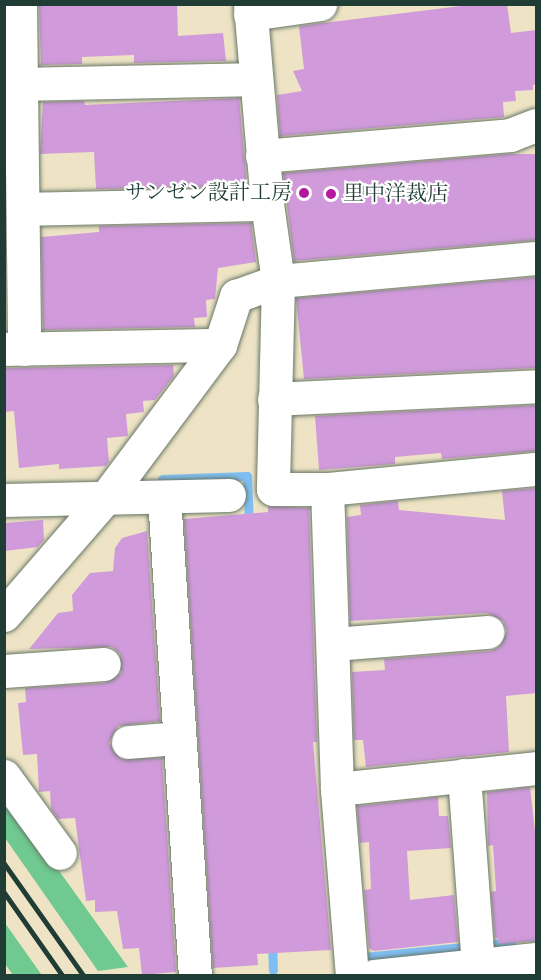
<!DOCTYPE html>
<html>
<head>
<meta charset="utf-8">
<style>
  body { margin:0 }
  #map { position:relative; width:541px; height:980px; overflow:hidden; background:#eee4c5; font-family:"Libre Bodoni","Noto Serif JP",serif }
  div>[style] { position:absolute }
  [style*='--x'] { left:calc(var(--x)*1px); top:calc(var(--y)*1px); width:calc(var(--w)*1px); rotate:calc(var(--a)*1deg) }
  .green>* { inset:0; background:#6fc990 }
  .stream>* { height:9px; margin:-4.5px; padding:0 4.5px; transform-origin:4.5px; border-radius:4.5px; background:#7fbef3 }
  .building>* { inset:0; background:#d19bdb }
  .roads { filter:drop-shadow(0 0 2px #677767) drop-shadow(0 0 2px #677767) }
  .street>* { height:33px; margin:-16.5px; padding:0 16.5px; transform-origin:16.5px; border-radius:16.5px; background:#fff }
  .rail>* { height:4.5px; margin:-2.25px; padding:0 2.25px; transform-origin:2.25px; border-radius:2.25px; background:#1f3d34 }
  .dots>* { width:16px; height:16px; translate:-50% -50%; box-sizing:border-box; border:3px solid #fff; border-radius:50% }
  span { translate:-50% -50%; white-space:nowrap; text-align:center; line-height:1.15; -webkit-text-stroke:4.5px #fff; paint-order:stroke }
  .poi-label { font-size:21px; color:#1f3d34 }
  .right { translate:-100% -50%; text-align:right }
  .left { translate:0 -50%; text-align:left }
  .frame { position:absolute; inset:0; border:6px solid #1f3d34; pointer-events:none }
</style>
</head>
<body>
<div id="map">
  <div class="green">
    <i style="clip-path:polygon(4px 794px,128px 967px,98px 971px,5px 838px)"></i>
    <i style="clip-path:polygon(5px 923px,41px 974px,13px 975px,5px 964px)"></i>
  </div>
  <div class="stream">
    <i style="--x:162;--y:479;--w:85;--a:-2"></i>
    <i style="--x:247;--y:476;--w:48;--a:87.6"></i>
    <i style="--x:272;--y:942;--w:28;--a:88"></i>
    <i style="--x:364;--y:957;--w:148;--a:-5.8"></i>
  </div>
  <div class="building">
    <i style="clip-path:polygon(39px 4px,177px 4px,178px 36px,223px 33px,226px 61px,134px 63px,134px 55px,82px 57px,82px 64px,41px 65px)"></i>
    <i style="clip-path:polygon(477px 4px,507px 4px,511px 33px,537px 30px,537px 84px,533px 85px,533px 90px,515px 91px,516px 101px,503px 102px,504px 117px,280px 136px,277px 95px,302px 91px,293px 71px,304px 69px,299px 26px)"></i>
    <i style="clip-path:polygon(239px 98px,247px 186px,96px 189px,94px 152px,40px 154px,43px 102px,84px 101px,85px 105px)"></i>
    <i style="clip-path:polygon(508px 154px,537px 154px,537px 240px,294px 261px,283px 173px)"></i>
    <i style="clip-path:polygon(251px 223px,256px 262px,218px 268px,215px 299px,206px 300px,207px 317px,194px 318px,195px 327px,43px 330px,41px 237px,99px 232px,99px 226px)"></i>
    <i style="clip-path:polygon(537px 277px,537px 368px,304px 379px,296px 298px)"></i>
    <i style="clip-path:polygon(173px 365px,174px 376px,155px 400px,143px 401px,144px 412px,126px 414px,128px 436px,107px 438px,109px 462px,106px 466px,59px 469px,59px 464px,19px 468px,14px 411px,4px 412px,4px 368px)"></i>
    <i style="clip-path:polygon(537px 405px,537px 451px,442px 459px,441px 453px,395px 457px,395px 464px,319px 470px,315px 416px)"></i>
    <i style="clip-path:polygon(537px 488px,537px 693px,506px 696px,509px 752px,366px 767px,363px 740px,354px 740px,352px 672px,385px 670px,384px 659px,490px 651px,499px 647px,507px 631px,503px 621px,487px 613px,350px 621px,347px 517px,361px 515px,360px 505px,398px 501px,399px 510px,505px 520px,502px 491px)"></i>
    <i style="clip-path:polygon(268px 506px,309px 508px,317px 742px,313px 742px,331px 950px,257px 954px,258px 965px,213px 968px,184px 519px,268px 512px)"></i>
    <i style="clip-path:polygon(43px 520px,44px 540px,38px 547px,4px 551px,4px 523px)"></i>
    <i style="clip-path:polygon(147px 531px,160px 721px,118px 726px,109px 743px,121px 759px,162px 758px,176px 972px,142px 975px,139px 948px,123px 949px,117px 911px,95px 912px,95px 900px,86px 901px,75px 818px,58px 819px,51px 809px,50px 791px,39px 792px,37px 754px,23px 755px,18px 703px,26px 702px,25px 688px,105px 683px,121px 673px,120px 654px,112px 647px,29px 649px,58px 613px,73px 611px,72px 595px,90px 573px,113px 571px,115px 548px,122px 538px)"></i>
    <i style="clip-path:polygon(530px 787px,537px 849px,537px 941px,499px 944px,498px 938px,495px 939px,491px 892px,496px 891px,493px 845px,488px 846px,487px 792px)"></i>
    <i style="clip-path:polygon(438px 797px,439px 816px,448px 816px,451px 848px,407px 851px,410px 900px,454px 895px,458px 942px,374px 951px,369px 948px,364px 890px,371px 889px,369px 842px,360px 843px,357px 806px)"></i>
  </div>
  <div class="roads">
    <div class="street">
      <i style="--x:20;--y:4;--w:345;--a:89.3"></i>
      <i style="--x:250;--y:4;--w:201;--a:85.1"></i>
      <i style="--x:267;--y:204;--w:78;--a:81.9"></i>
      <i style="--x:278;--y:281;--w:208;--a:91.4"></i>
      <i style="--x:273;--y:489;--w:54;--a:0"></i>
      <i style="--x:250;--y:14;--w:71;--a:-8.1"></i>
      <i style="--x:21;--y:84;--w:235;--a:-1.2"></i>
      <i style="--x:262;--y:156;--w:249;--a:-4.8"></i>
      <i style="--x:510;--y:135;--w:28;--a:-21"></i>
      <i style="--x:23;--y:209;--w:244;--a:-1.2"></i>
      <i style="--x:4;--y:349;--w:216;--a:-1.1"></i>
      <i style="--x:274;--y:399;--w:262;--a:-2.8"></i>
      <i style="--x:164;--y:497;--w:480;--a:86.3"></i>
      <i style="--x:4;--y:500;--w:225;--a:-1.3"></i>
      <i style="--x:4;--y:615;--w:157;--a:-49.1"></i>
      <i style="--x:107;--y:496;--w:189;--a:-53.2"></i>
      <i style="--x:220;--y:345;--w:52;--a:-71.9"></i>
      <i style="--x:236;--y:296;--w:45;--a:-19.7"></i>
      <i style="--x:278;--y:281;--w:259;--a:-5.1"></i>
      <i style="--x:334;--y:644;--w:154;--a:-4.5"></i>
      <i style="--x:4;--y:671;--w:100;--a:-4"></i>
      <i style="--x:128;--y:742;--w:50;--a:-4.6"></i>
      <i style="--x:464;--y:775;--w:191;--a:85.8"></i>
      <i style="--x:4;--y:776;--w:95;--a:54"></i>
      <i style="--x:337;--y:789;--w:200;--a:-6"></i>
      <i style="--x:352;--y:976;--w:188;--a:-94.6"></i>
      <i style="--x:337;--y:789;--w:300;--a:-91.9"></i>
      <i style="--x:327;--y:489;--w:210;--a:-5.5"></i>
      <i style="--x:374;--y:976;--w:163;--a:-6"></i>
    </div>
  </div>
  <div class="rail">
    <i style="--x:4;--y:863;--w:138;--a:54.7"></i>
    <i style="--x:4;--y:892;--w:103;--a:54.9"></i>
  </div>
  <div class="dots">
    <i style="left:304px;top:193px;background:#b5179e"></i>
    <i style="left:331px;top:194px;background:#b5179e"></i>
  </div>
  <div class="poi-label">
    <span class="right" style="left:292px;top:193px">サンゼン設計工房</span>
    <span class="left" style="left:343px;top:194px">里中洋裁店</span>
  </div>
  <div class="frame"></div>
</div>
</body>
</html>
